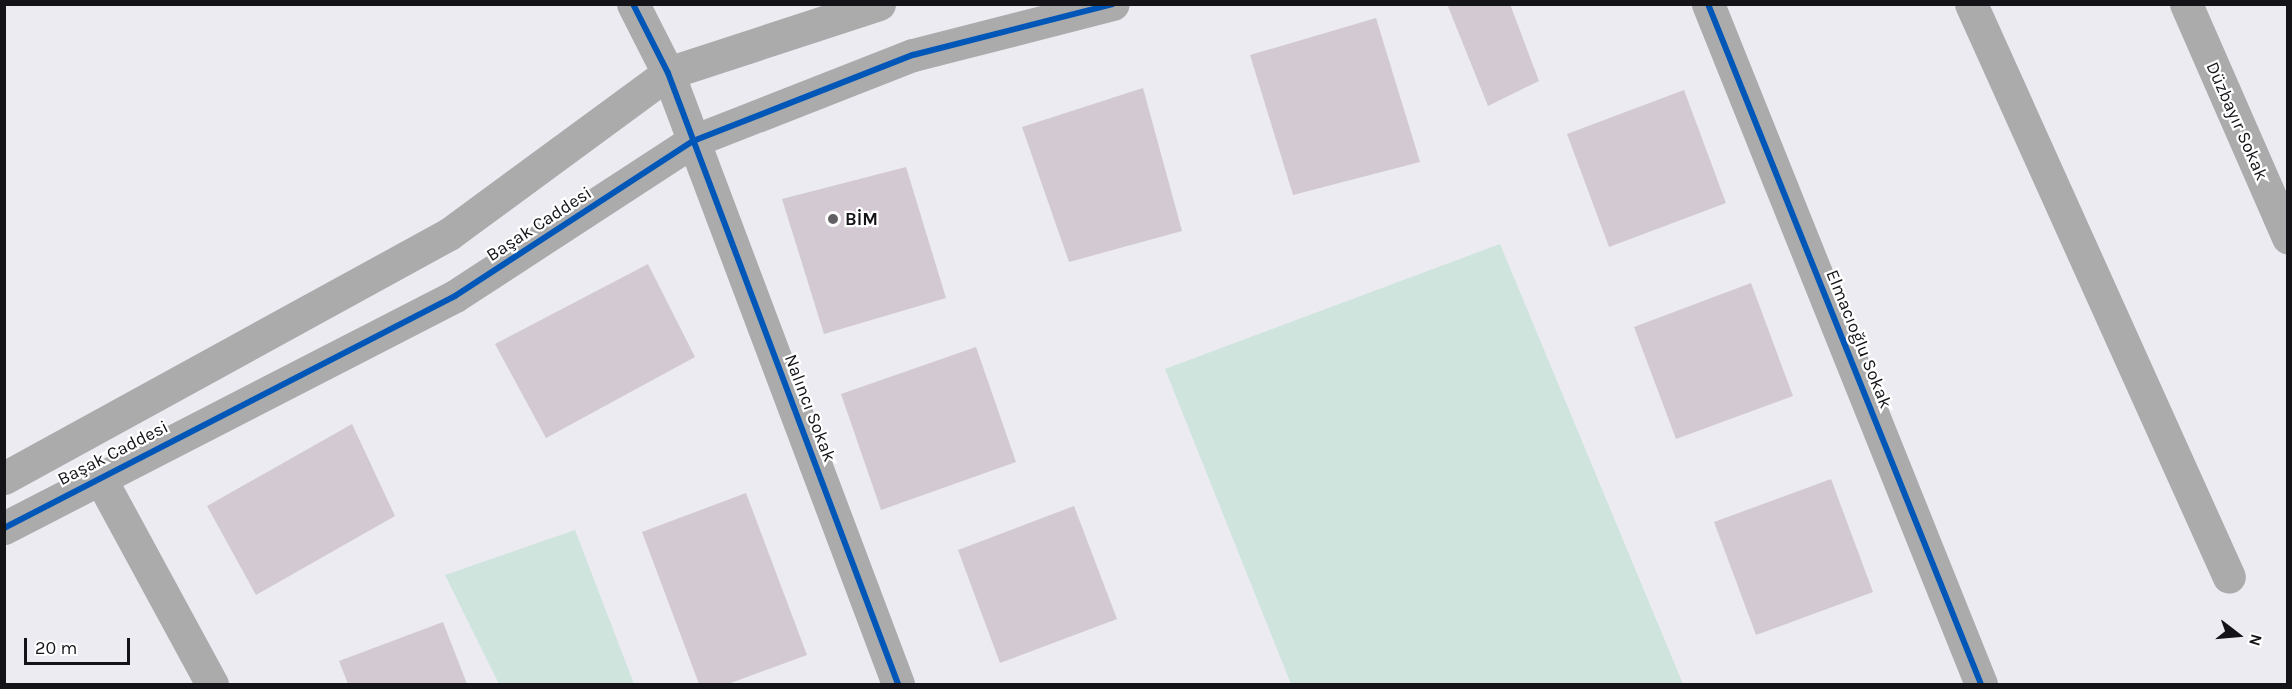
<!DOCTYPE html>
<html>
<head>
<meta charset="utf-8">
<style>
  body { margin:0 }
  #map { position:relative; width:2292px; height:689px; overflow:hidden; background:#ecebf2; font-family:Karla,sans-serif }
  div>[style] { position:absolute }
  [style*='--x'] { left:calc(var(--x)*1px); top:calc(var(--y)*1px); width:calc(var(--w)*1px); rotate:calc(var(--a)*1deg) }
  .green>* { inset:0; background:#cee4dc }
  .building>* { inset:0; background:#d3c9d3 }
  .minor>* { height:33px; margin:-16.5px; padding:0 16.5px; transform-origin:16.5px; border-radius:16.5px; background:#ababac }
  .cycleway>* { height:6px; margin:-3px; padding:0 3px; transform-origin:3px; border-radius:3px; background:#0057b8 }
  .dots>* { width:16px; height:16px; translate:-50% -50%; box-sizing:border-box; border:3px solid #fff; border-radius:50% }
  span { translate:-50% -50%; white-space:nowrap; text-align:center; line-height:1.15; -webkit-text-stroke:4.5px #fff; paint-order:stroke }
  .street-label { font-size:18px; color:#141318 }
  .poi-label { font-size:18px; color:#141318; font-weight:700 }
  .left { translate:0 -50%; text-align:left }
  .frame { position:absolute; inset:0; border:6px solid #141318; pointer-events:none }
  .north { position:absolute; left:2208px; top:605px; width:60px; height:60px; -webkit-text-stroke:4px #fff; paint-order:stroke; rotate:106deg; font-size:16px; font-weight:700; line-height:24px; text-align:center; color:#141318 }
  .north::after { content:''; display:block; margin:auto; width:21px; height:27px; background:#141318; clip-path:polygon(50% 0,100% 100%,50% 72%,0 100%) }
  .scale { position:absolute; left:24px; top:638px; width:106px; height:27px; box-sizing:border-box; border:3px solid #141318; border-top:0; padding-left:8px; font-size:18px; line-height:21px; white-space:nowrap; color:#141318; -webkit-text-stroke:4px #fff; paint-order:stroke }
</style>
</head>
<body>
<div id="map">
  <div class="green">
    <i style="clip-path:polygon(1500px 244px,1683px 684px,1291px 684px,1165px 369px)"></i>
    <i style="clip-path:polygon(575px 530px,634px 684px,499px 684px,445px 575px)"></i>
  </div>
  <div class="building">
    <i style="clip-path:polygon(1447px 4px,1510px 4px,1539px 81px,1488px 106px)"></i>
    <i style="clip-path:polygon(1376px 18px,1420px 162px,1293px 195px,1250px 55px)"></i>
    <i style="clip-path:polygon(1143px 88px,1182px 231px,1069px 262px,1022px 127px)"></i>
    <i style="clip-path:polygon(1684px 90px,1726px 203px,1609px 247px,1567px 134px)"></i>
    <i style="clip-path:polygon(906px 167px,946px 298px,824px 334px,782px 199px)"></i>
    <i style="clip-path:polygon(648px 264px,695px 357px,546px 438px,495px 344px)"></i>
    <i style="clip-path:polygon(1751px 283px,1793px 396px,1676px 439px,1634px 327px)"></i>
    <i style="clip-path:polygon(976px 347px,1016px 462px,881px 510px,841px 394px)"></i>
    <i style="clip-path:polygon(352px 424px,395px 516px,256px 595px,207px 506px)"></i>
    <i style="clip-path:polygon(1831px 479px,1873px 592px,1756px 635px,1714px 522px)"></i>
    <i style="clip-path:polygon(746px 493px,807px 655px,728px 684px,699px 684px,642px 532px)"></i>
    <i style="clip-path:polygon(1074px 506px,1117px 619px,1000px 663px,958px 550px)"></i>
    <i style="clip-path:polygon(443px 622px,467px 684px,348px 684px,339px 661px)"></i>
  </div>
  <div class="minor">
    <i style="--x:633;--y:4;--w:77;--a:63.1"></i>
    <i style="--x:668;--y:73;--w:653;--a:69.37"></i>
    <i style="--x:1708;--y:4;--w:733;--a:68.13"></i>
    <i style="--x:1971;--y:4;--w:628;--a:65.76"></i>
    <i style="--x:2186;--y:4;--w:255;--a:66.4"></i>
    <i style="--x:99;--y:476;--w:237;--a:61.5"></i>
    <i style="--x:4;--y:478;--w:508;--a:-28.74"></i>
    <i style="--x:449;--y:234;--w:272;--a:-36.3"></i>
    <i style="--x:668;--y:73;--w:222;--a:-18.1"></i>
    <i style="--x:4;--y:528;--w:507;--a:-27.22"></i>
    <i style="--x:455;--y:296;--w:284;--a:-33.1"></i>
    <i style="--x:693;--y:141;--w:236;--a:-21.4"></i>
    <i style="--x:913;--y:55;--w:206;--a:-14.3"></i>
  </div>
  <div class="cycleway">
    <i style="--x:633;--y:4;--w:77;--a:63.1"></i>
    <i style="--x:668;--y:73;--w:653;--a:69.37"></i>
    <i style="--x:1708;--y:4;--w:733;--a:68.13"></i>
    <i style="--x:4;--y:528;--w:507;--a:-27.22"></i>
    <i style="--x:455;--y:296;--w:284;--a:-33.1"></i>
    <i style="--x:693;--y:141;--w:236;--a:-21.4"></i>
    <i style="--x:913;--y:55;--w:206;--a:-14.3"></i>
  </div>
  <div class="dots">
    <i style="left:833px;top:219px;background:#605f64"></i>
  </div>
  <div class="street-label">
    <span style="left:2237px;top:121px;rotate:66deg">Düzbayır Sokak</span>
    <span style="left:539px;top:224px;rotate:-33deg">Başak Caddesi</span>
    <span style="left:1859px;top:339px;rotate:68deg">Elmacıoğlu Sokak</span>
    <span style="left:810px;top:408px;rotate:69deg">Nalıncı Sokak</span>
    <span style="left:113px;top:453px;rotate:-27deg">Başak Caddesi</span>
  </div>
  <div class="poi-label">
    <span class="left" style="left:845px;top:219px">BİM</span>
  </div>
  <div class="frame"></div>
  <div class="north">N</div>
  <div class="scale">20 m</div>
</div>
</body>
</html>
